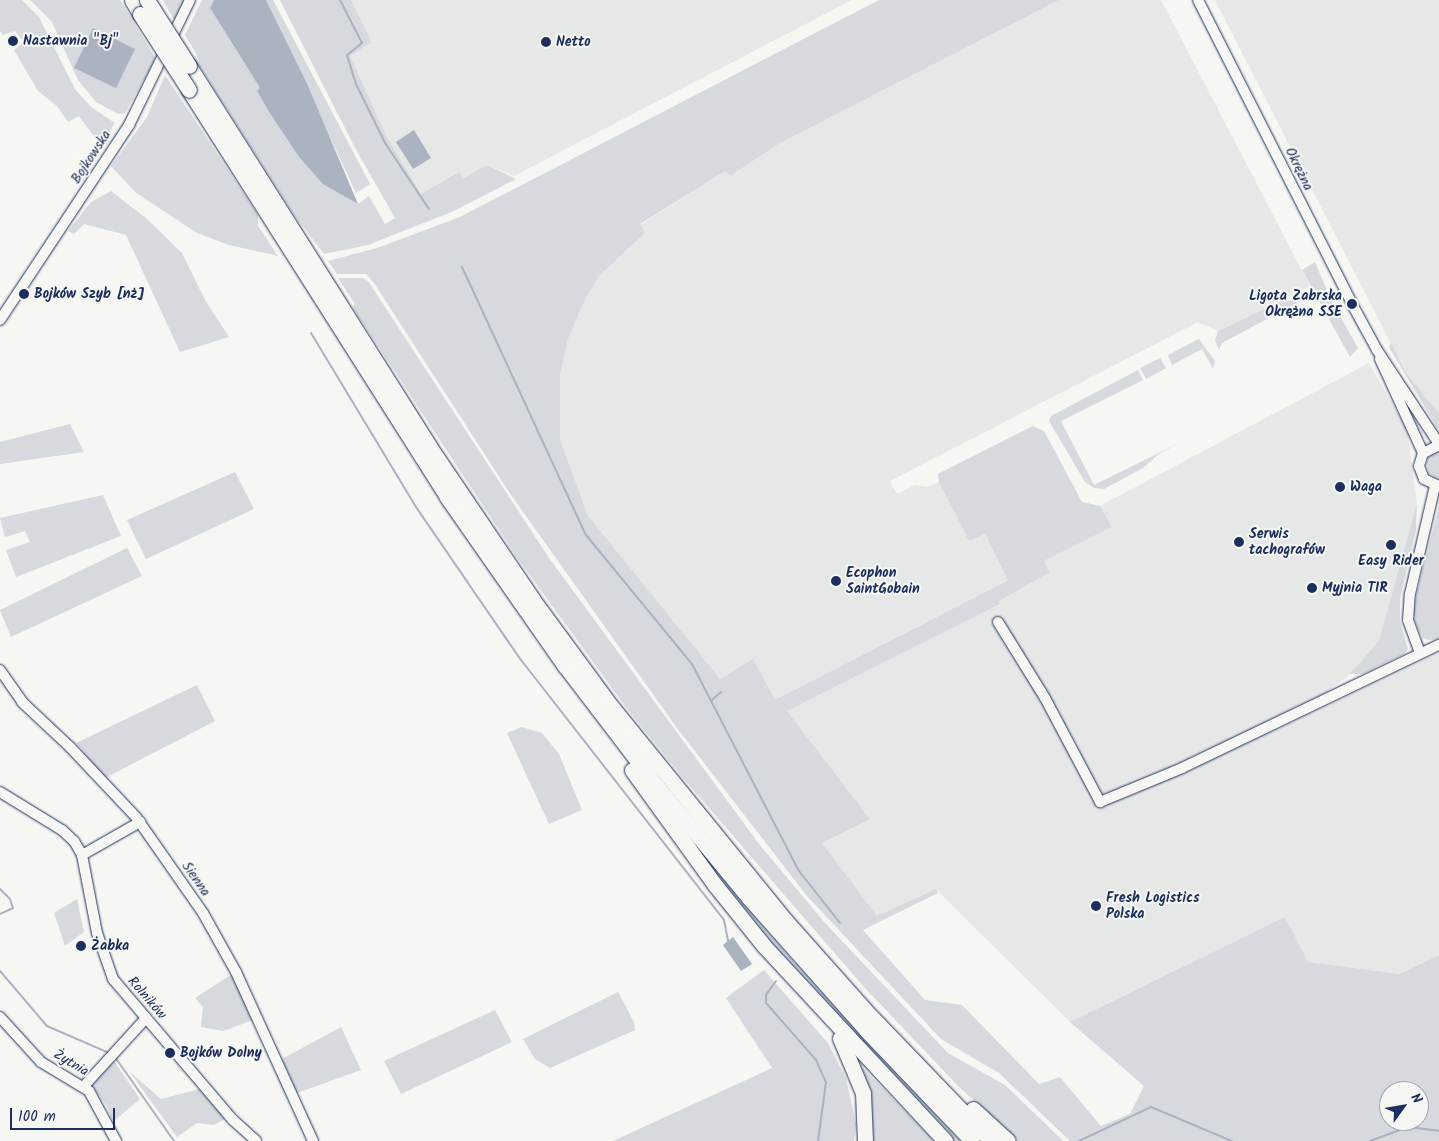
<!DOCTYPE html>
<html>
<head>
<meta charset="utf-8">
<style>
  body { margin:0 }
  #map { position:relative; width:1439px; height:1141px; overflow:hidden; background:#f6f6f2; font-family:Kalam,sans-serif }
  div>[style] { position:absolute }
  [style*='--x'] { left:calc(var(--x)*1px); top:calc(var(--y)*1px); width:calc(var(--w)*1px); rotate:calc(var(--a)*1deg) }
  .built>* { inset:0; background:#e6e7e7 }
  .green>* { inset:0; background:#d6d9dd }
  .water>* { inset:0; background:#abb2c0 }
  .stream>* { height:2px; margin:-1px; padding:0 1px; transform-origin:1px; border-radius:1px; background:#abb2c0 }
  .roads { filter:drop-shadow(0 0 1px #1b2f5e) drop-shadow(0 0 1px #1b2f5e) }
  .minor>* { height:10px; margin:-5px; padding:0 5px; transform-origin:5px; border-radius:5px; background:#f6f6f2 }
  .highway>* { height:15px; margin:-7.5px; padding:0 7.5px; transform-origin:7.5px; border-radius:7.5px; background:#f6f6f2 }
  .bridges { filter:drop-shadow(0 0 1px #1b2f5e) drop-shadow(0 0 1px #1b2f5e) }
  .highway-bridge>* { height:15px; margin:-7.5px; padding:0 7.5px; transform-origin:7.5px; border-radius:7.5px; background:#f6f6f2 }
  .dots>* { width:14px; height:14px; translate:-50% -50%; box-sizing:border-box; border:2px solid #f6f6f2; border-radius:50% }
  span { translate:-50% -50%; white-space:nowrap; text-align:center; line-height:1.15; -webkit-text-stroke:4px #f6f6f2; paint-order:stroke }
  .poi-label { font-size:14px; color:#1b2f5e; font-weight:700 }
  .left { translate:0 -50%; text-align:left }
  .right { translate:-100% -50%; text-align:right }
  .street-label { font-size:14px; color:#1b2f5e }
  .north { position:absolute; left:1379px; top:1081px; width:50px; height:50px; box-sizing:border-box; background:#f6f6f2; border:1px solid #9ea6b7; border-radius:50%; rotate:58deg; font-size:14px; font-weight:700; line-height:20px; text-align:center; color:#1b2f5e }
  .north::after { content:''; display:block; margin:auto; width:18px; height:22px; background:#1b2f5e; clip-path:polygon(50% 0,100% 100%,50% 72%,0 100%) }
  .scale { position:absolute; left:10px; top:1108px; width:105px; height:22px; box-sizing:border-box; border:2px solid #1b2f5e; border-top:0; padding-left:6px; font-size:15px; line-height:18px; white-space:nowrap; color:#1b2f5e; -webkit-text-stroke:4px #f6f6f2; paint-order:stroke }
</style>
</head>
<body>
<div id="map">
  <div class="built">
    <i style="clip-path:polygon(351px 0,852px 0,514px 176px,487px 165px,464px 179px,457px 172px,421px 194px,387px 137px,350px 56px,372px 42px)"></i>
    <i style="clip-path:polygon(1059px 0,1161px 0,1310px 286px,1218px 331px,1198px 322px,890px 481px,897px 494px,915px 485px,927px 487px,939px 482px,969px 541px,984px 533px,1009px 579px,775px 700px,727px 674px,720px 680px,609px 545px,588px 516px,571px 476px,560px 440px,558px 408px,560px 375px,568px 339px,582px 306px,598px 277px,645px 233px,640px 225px,725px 171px,730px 176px,780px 143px)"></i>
    <i style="clip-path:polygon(1215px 0,1439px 0,1439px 413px,1406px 373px)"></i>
    <i style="clip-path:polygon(1369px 363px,1407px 429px,1417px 503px,1379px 642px,1354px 672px,1266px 735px,1439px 653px,1439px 955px,1400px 974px,1307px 962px,1285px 917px,1070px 1022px,936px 889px,877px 917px,822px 843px,870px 819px,787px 711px,1000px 604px,998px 601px,1050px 572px,1044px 561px,1112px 527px,1100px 506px)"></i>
  </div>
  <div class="green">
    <i style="clip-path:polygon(0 0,22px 0,39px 17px,75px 89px,91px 107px,115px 123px,101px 146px,79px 116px,68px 122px,57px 106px,38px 91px,14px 50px,24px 42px,15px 31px,3px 35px,0 31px)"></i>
    <i style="clip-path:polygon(30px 0,120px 0,156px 59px,125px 113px,118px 114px,96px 102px,78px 80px,52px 22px)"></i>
    <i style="clip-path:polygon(163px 0,185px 0,175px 22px)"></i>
    <i style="clip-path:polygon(202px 0,214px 0,210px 8px,260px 88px,257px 91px,269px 112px,299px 157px,358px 204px,369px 196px,385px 224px,395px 218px,354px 146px,280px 0,351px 0,372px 42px,350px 56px,387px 137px,421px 194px,458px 172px,464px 178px,487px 165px,516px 179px,454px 211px,368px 245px,324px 254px,294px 215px,199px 65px,197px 55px,185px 35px)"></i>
    <i style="clip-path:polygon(266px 0,273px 0,370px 184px,356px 193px)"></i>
    <i style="clip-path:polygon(evenodd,879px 0,1059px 0,780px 143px,730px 176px,725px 171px,640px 224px,645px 233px,598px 277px,582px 306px,568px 339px,560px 375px,560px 440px,588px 516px,720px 679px,753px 659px,775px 700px,1008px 580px,985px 534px,969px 541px,939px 482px,938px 474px,1033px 426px,1044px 431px,1082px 502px,1100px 506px,1112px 527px,1044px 561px,1050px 572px,999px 601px,1000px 604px,787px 711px,870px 819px,822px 843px,877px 916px,936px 889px,938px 893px,863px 930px,925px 1000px,962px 1005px,1039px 1084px,1060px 1077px,1101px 1126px,1130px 1114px,1144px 1086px,1070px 1022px,1285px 917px,1308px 962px,1400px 974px,1439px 955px,1439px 1141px,1070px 1141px,999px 1073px,941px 1039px,807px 896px,677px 728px,511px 495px,374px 283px,366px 274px,337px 274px,328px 261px,377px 248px,460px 217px,879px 0,1389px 1091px,1419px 1091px,1419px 1121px,1389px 1121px,1389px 1091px)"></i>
    <i style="clip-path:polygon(165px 75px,258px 215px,258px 226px,278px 256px,229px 245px,197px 233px,135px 192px,111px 166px,147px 117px)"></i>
    <i style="clip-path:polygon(111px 191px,147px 219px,182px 253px,205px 300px,229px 337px,180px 352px,126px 235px,84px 224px,74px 234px,68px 231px,91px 202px)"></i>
    <i style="clip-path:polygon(1315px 262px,1331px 300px,1358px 348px,1350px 357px,1302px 270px)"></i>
    <i style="clip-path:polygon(338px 278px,362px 278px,368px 281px,549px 558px,759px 844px,825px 923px,948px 1053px,1005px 1085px,1063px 1141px,1019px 1141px,959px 1087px,864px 987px,683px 778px,628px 710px,518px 559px,353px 308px,355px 304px)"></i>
    <i style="clip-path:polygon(1294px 300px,1297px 303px,1222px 343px,1219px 350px,1215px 340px,1218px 331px,1278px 302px)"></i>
    <i style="clip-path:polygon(1199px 339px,1215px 361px,1213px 369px,1202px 349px,1172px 365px,1168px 355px)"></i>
    <i style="clip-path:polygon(1391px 343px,1406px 373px,1439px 413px,1439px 431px,1389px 347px)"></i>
    <i style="clip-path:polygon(1160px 358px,1166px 368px,1146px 379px,1140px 368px)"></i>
    <i style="clip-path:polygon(1138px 370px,1143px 380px,1061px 421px,1094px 485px,1177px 444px,1159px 454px,1143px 468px,1104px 489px,1094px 488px,1085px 482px,1049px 421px,1051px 416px)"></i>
    <i style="clip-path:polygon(70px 424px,84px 452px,0 464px,0 442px)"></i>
    <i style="clip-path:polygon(1439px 449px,1439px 479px,1438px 479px,1429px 473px,1427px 463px,1430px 452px)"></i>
    <i style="clip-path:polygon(235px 472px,254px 509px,146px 559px,127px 520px)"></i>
    <i style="clip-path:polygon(103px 495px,121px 536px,16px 577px,6px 550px,30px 542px,25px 531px,5px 537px,0 518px)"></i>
    <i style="clip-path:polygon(1417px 503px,1416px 530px,1400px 599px,1400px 621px,1408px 649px,1404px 654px,1362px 674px,1350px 674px,1379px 641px)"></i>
    <i style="clip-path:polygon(1439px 506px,1439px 639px,1429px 640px,1423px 638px,1416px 625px,1413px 608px)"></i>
    <i style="clip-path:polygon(127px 548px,142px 576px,11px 637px,0 610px)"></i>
    <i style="clip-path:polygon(197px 685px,215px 721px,105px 778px,76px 743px)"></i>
    <i style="clip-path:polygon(522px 727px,542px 733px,559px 754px,582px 810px,549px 824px,507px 733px)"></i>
    <i style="clip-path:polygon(687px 835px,789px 956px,962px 1141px,952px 1141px,755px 928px)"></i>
    <i style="clip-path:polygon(77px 899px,84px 932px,65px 946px,54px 913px)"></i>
    <i style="clip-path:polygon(764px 970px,828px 1043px,846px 1078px,856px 1124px,854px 1141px,613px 1141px,772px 1068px,726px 998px)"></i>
    <i style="clip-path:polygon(232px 974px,253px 1020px,223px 1031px,201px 1027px,203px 1007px,195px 998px)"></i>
    <i style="clip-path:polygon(618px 992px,634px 1022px,635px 1030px,550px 1068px,535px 1059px,523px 1039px)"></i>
    <i style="clip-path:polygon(495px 1010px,512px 1042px,401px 1094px,384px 1061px)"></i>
    <i style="clip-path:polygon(341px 1027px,361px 1070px,297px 1093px,282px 1059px)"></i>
    <i style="clip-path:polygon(114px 1061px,140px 1099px,113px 1122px,107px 1106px,91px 1085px)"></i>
    <i style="clip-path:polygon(862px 1068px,863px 1068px,934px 1141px,872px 1141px,871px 1106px)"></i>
    <i style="clip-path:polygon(129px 1071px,161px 1099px,200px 1089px,225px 1119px,214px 1125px,197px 1123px,177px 1137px)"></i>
  </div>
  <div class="water">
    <i style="clip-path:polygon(214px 0,266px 0,308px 86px,358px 204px,323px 184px,299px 157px,269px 112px,257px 91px,260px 88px,210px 8px)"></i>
    <i style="clip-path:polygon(93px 28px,135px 49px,116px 88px,74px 68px)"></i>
    <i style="clip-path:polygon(414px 130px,431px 158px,413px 169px,396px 142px)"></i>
    <i style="clip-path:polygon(733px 937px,752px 964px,741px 971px,723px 945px)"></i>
  </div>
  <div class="stream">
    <i style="--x:340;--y:0;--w:48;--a:62.9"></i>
    <i style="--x:362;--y:43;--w:19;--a:141"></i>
    <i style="--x:347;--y:55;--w:30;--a:73"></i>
    <i style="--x:356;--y:84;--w:66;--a:63.8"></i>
    <i style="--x:385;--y:143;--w:79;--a:56.3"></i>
    <i style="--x:462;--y:267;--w:295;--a:65.2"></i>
    <i style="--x:586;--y:535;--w:167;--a:50.6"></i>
    <i style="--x:692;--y:664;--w:233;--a:62.7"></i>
    <i style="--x:799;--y:871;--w:66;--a:51.7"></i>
    <i style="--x:311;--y:333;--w:203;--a:58.9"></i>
    <i style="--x:416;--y:507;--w:92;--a:55.6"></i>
    <i style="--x:468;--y:583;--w:93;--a:55.5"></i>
    <i style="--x:521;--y:660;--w:330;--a:52"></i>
    <i style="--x:724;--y:920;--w:21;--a:79"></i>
    <i style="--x:712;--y:700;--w:12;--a:-42"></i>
    <i style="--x:0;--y:889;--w:14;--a:45"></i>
    <i style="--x:10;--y:899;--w:9;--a:72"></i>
    <i style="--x:13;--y:908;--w:14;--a:155"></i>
    <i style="--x:0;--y:971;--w:72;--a:49.5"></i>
    <i style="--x:47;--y:1026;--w:68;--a:23.5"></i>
    <i style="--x:776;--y:981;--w:17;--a:126"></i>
    <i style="--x:766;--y:995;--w:8;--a:90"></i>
    <i style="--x:766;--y:1003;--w:76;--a:48.7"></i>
    <i style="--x:816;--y:1060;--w:24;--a:66"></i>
    <i style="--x:826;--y:1082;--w:60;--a:97.7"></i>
    <i style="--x:115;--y:1057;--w:103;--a:54.9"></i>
    <i style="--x:1079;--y:1141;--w:80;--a:-25.3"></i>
    <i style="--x:1151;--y:1107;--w:88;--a:22.8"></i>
    <i style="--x:1370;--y:1141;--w:40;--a:-20.2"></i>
    <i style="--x:1408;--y:1127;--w:31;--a:7"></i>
  </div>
  <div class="roads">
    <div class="minor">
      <i style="--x:1198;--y:0;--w:341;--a:63.1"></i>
      <i style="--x:1352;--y:304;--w:52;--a:61.5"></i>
      <i style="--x:1377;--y:350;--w:113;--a:56.6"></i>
      <i style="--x:0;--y:320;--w:234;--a:-56.5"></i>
      <i style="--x:129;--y:125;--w:139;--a:-64"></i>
      <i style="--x:1380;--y:359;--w:103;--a:65.4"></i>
      <i style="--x:1439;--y:445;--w:18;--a:153"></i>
      <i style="--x:1423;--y:453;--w:14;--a:107"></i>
      <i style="--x:1419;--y:466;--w:14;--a:69"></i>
      <i style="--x:1424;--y:479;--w:17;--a:25"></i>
      <i style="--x:998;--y:622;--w:89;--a:58.3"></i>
      <i style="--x:1045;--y:698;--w:118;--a:62.1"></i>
      <i style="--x:1100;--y:802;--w:89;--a:-22.5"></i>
      <i style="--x:1182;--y:768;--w:285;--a:-25.6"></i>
      <i style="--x:1420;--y:653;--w:35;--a:-110"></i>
      <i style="--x:1408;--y:620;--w:26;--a:-86"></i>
      <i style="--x:1410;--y:594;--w:111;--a:-77"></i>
      <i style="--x:0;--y:670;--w:39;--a:55"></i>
      <i style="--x:22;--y:702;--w:66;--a:43.2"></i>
      <i style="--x:70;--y:747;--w:96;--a:46.7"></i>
      <i style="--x:136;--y:817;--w:117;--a:55.1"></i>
      <i style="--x:203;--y:913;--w:68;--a:60.8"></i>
      <i style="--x:236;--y:972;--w:186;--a:65.5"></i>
      <i style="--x:0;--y:792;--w:73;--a:31.5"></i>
      <i style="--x:62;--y:830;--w:16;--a:43"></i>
      <i style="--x:74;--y:841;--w:16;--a:60"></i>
      <i style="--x:82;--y:855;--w:79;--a:79.1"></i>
      <i style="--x:97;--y:933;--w:49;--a:70.8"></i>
      <i style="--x:113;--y:979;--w:185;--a:49.6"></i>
      <i style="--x:233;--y:1120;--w:31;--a:42"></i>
      <i style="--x:82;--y:855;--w:67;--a:-29.6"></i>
      <i style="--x:0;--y:1017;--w:61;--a:47.7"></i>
      <i style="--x:41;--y:1062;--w:56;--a:31.1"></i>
      <i style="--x:89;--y:1091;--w:57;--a:61.6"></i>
      <i style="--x:84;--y:1086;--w:92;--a:-47.6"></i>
    </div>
    <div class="highway">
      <i style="--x:132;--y:0;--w:16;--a:60"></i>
      <i style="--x:189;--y:66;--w:464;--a:57.7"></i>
      <i style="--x:437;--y:458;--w:171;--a:55.9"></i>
      <i style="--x:533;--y:600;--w:132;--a:53.7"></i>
      <i style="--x:611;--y:706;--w:276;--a:50.9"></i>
      <i style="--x:785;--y:920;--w:118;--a:48.4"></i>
      <i style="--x:863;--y:1008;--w:185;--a:46.1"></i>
      <i style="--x:189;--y:90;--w:482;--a:57.6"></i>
      <i style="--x:447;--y:497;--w:206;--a:55.1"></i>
      <i style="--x:565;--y:666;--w:150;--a:52.6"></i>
      <i style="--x:656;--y:785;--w:146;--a:50.5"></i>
      <i style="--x:749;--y:898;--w:176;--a:48.4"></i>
      <i style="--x:866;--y:1030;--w:153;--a:46.3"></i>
      <i style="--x:632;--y:770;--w:142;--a:54.2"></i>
      <i style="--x:715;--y:885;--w:78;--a:51.2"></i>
      <i style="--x:764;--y:946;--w:266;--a:47.1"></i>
      <i style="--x:840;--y:1038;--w:60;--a:67.3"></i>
      <i style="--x:863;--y:1093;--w:48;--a:87.6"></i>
      <i style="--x:973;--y:1109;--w:47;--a:42.4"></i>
    </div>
  </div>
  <div class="bridges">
    <div class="highway-bridge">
      <i style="--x:147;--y:0;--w:78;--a:57.5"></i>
      <i style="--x:140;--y:14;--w:90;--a:57.2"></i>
    </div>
  </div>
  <div class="dots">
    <i style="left:13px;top:41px;background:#1b2f5e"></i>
    <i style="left:546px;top:42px;background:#1b2f5e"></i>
    <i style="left:24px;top:294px;background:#1b2f5e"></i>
    <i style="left:1352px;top:304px;background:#1b2f5e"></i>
    <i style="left:1340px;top:487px;background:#1b2f5e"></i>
    <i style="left:1239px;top:542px;background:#1b2f5e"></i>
    <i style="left:1391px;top:545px;background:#1b2f5e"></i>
    <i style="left:836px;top:581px;background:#1b2f5e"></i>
    <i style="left:1312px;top:588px;background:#1b2f5e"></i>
    <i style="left:1096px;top:906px;background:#1b2f5e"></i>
    <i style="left:81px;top:946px;background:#1b2f5e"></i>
    <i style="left:170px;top:1053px;background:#1b2f5e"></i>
  </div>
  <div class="poi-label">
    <span class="left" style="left:23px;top:41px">Nastawnia "Bj"</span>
    <span class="left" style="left:556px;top:42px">Netto</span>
    <span class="left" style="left:34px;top:294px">Bojków Szyb [nż]</span>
    <span class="right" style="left:1342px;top:304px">Ligota Zabrska<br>Okrężna SSE</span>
    <span class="left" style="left:1350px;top:487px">Waga</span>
    <span class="left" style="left:1249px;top:542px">Serwis<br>tachografów</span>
    <span style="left:1391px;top:561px">Easy Rider</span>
    <span class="left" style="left:846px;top:581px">Ecophon<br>SaintGobain</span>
    <span class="left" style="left:1322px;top:588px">Myjnia TIR</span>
    <span class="left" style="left:1106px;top:906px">Fresh Logistics<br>Polska</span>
    <span class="left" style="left:91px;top:946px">Żabka</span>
    <span class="left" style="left:180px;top:1053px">Bojków Dolny</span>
  </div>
  <div class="street-label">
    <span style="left:91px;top:157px;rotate:-57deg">Bojkowska</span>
    <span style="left:1299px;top:169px;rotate:64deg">Okrężna</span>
    <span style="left:196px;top:879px;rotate:55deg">Sienna</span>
    <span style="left:147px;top:998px;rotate:49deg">Rolników</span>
    <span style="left:71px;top:1063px;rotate:31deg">Żytnia</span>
  </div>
  <div class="north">N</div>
  <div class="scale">100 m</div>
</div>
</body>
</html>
